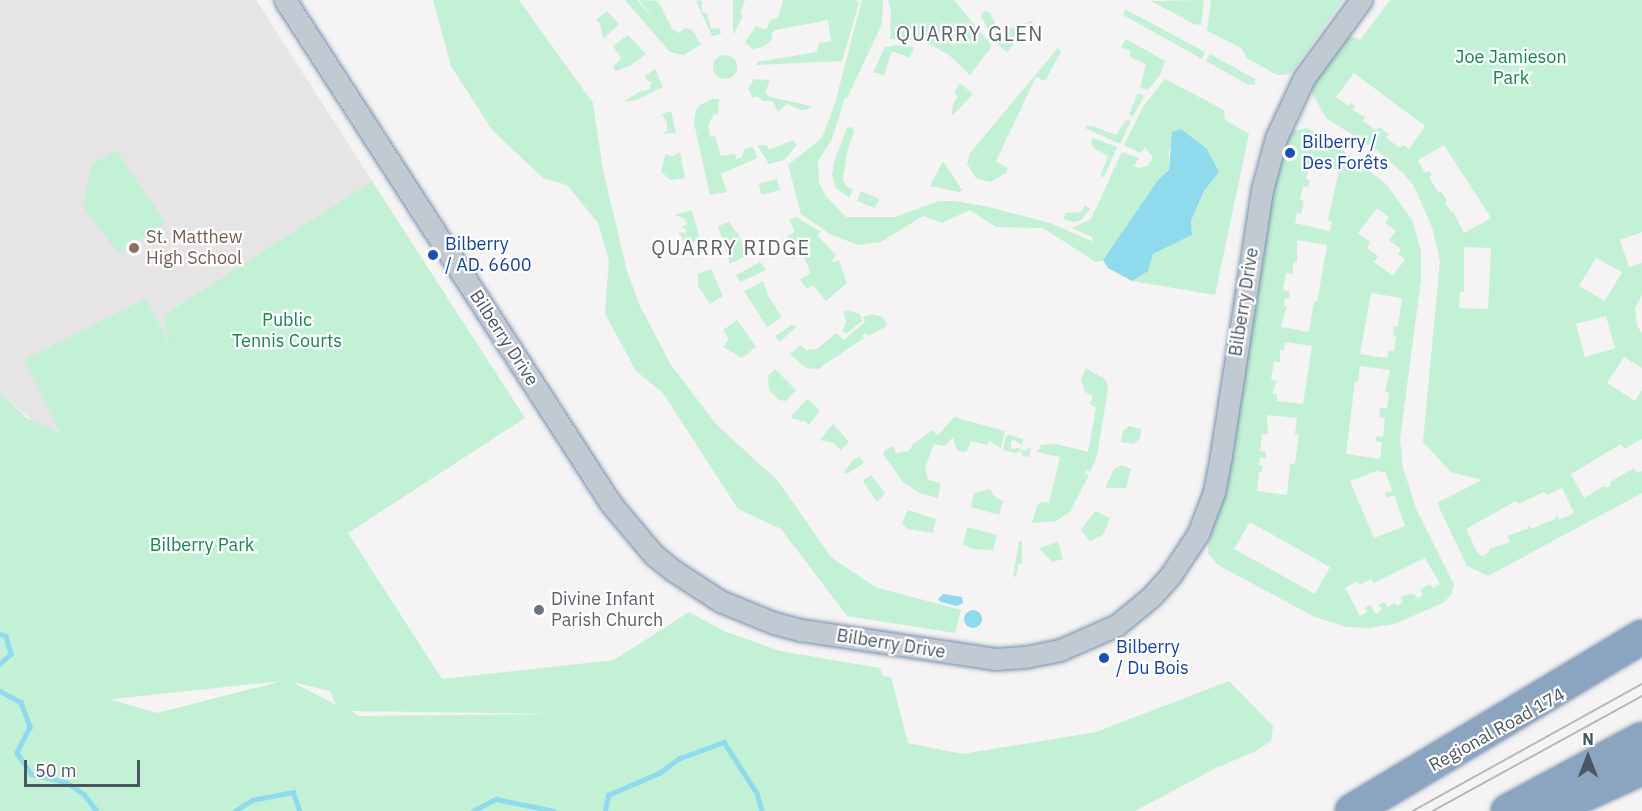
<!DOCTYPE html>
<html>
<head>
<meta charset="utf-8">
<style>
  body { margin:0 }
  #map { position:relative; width:1642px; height:811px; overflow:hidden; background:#f5f3f3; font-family:"IBM Plex Sans",sans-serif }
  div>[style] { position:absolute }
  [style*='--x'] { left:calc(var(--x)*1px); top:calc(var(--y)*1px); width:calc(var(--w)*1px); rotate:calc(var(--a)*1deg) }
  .education>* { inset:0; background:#e6e4e5 }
  .green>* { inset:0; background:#c3f1d5 }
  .round { border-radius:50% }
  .water>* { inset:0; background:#90daee }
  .stream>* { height:4.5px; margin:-2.25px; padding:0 2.25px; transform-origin:2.25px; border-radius:2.25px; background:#90daee }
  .roads { filter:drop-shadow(0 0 2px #7690ad) drop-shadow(0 0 2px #7690ad) }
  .tertiary>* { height:21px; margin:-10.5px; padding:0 10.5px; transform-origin:10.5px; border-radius:10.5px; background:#c1cad2 }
  .motorway>* { height:32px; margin:-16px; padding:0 16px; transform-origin:16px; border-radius:16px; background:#8ba5c1 }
  .tram>* { height:1.5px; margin:-0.75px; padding:0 0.75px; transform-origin:0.75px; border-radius:0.75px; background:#b5b8bd }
  .dots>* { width:16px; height:16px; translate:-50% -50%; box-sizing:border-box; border:3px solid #fff; border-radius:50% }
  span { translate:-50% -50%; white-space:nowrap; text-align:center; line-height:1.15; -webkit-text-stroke:4.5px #fff; paint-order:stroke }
  .park-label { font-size:18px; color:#17864f }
  .transit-label { font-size:18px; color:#164399 }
  .left { translate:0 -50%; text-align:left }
  .education-label { font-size:18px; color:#785e54 }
  .street-label { font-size:18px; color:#4a5661 }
  .worship-label { font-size:18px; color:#5b616d }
  .neighbourhood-label { font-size:20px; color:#5f6368; letter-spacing:1.5px }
  .north { position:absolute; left:1558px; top:727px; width:60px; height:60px; -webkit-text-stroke:4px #fff; paint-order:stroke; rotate:0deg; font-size:16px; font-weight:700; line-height:24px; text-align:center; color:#4a5661 }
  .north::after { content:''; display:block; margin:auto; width:21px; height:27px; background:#4a5661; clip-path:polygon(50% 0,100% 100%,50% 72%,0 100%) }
  .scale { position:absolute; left:24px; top:760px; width:116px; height:27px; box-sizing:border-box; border:3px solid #4a5661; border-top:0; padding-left:8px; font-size:18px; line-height:21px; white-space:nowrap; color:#4a5661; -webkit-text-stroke:4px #fff; paint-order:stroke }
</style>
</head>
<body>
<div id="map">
  <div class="education">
    <i style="clip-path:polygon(0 0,256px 0,372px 181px,164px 315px,170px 347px,67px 434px,36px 424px,0 392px)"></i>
  </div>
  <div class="green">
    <i style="clip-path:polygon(433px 0,519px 0,593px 103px,603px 170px,627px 271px,639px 304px,671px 365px,716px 424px,778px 481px,831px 557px,875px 587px,961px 610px,955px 633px,847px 616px,781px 529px,738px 509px,663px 393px,636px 371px,605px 314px,609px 260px,598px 223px,567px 185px,543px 178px,492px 130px,451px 66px)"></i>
    <i style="clip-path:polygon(625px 0,637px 0,656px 22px,639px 0,658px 1px,672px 29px,679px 33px,685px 28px,692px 30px,701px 44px,684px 55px,670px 52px)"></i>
    <i style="clip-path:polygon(702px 0,702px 12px,707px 13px,711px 29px,719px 28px,721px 34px,712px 36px,696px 1px)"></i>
    <i style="clip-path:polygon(733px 0,745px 0,740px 14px,743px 16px,733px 35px)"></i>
    <i style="clip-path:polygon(783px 0,856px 0,859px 3px,842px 61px,757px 65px,757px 62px,817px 52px,819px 43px,831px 41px,828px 20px,775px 30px,772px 33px,772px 40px,763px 47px,752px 49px,745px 42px,756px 26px,766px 30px,771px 19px,778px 18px)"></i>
    <i style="clip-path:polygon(862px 0,883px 0,882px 24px,847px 98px,845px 98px,832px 139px,818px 161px,819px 183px,826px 196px,846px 217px,895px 217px,939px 201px,955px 201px,985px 206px,1050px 223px,1092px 241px,1094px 248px,1092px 237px,1072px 228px,1091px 219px,1122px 152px,1139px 158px,1134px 166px,1138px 168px,1147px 166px,1153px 158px,1145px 147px,1141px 153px,1124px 145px,1143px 107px,1165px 79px,1224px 110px,1225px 120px,1249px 134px,1215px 295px,1132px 281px,1148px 271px,1153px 254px,1192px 235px,1191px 221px,1204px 191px,1219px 172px,1207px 149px,1169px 149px,1169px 168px,1158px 180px,1103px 260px,1096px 262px,1043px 228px,996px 227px,970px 210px,942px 223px,923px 216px,881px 242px,858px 245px,830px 234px,801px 214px,788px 165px,822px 138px,835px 103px)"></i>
    <i style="clip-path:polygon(888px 0,954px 0,992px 46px,970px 75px,949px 55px,924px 41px,890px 39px,891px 10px)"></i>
    <i style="clip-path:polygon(1204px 0,1201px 25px,1194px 24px,1151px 1px)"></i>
    <i style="clip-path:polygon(1211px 0,1343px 0,1290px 74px,1277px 75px,1247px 58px,1241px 48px,1207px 31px)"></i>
    <i style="clip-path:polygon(evenodd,1390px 0,1642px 0,1642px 232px,1620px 240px,1629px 267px,1642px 263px,1642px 295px,1635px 308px,1637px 326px,1642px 333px,1642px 368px,1624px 357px,1607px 383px,1635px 401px,1642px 390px,1642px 439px,1624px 449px,1621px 444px,1571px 474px,1584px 498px,1604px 486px,1606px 488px,1611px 485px,1610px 482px,1634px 468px,1637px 473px,1642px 471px,1642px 493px,1488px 576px,1467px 566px,1437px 503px,1482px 480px,1451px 472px,1423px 442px,1440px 261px,1432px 227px,1414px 186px,1404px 174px,1378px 151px,1326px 118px,1311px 91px,1314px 82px,1347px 35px,1360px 40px,1390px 0,1354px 73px,1425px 126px,1409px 149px,1403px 145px,1400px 148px,1386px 138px,1389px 134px,1385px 131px,1379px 127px,1376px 130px,1363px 121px,1365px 117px,1353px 110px,1356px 107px,1351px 103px,1349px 106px,1336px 97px,1354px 73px,1390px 0,1444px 145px,1491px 218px,1464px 233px,1453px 211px,1451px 212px,1445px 202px,1447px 200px,1441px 191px,1438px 192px,1429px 177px,1432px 175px,1429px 171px,1425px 173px,1418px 160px,1444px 145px,1390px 0,1464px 247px,1491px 248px,1488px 309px,1459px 308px,1460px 292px,1464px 292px,1464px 247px,1390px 0,1596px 258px,1622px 272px,1605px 301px,1579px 286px,1596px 258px,1390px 0,1606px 316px,1615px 348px,1585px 357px,1576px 324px,1606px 316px,1390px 0,1562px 488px,1574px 513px,1559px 520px,1557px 516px,1555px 519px,1531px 529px,1529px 525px,1527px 529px,1507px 536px,1510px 542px,1489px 549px,1490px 552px,1483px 556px,1478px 554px,1466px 529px,1516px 501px,1519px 504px,1544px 492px,1547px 495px,1562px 488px)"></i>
    <i style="clip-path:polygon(1125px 9px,1205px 52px,1202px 59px,1125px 16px,1123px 13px)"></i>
    <i style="clip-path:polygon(607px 11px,619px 24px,603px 39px,600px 24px,596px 20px)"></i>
    <i style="clip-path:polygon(984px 11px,989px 12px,1000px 32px,1034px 20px,1007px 52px,996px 43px,981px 16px)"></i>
    <i style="clip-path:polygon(628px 35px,646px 54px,631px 65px,616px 71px,613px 67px,621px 58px,613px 46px)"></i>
    <i style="clip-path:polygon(1126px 39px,1165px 61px,1160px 75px,1148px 90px,1140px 87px,1146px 64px,1130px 57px,1130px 51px,1121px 47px)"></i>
    <i style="clip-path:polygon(896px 45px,914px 47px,910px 58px,892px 51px,884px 75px,873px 72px,885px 47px)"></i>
    <i style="clip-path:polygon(1058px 48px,1061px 52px,1045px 81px,1036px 77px,996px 161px,1008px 168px,1006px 173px,990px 182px,976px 178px,967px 164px,970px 153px)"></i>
    <i style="clip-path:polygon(1210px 54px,1255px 79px,1255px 85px,1247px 84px,1206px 61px)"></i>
    <i class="round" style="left:713px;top:55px;width:24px;height:24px"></i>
    <i style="clip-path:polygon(655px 69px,663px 87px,637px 100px,623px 102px,639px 92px,650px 89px,651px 81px,647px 81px,645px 76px)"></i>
    <i style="clip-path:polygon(754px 79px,770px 80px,765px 93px,770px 97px,811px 106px,807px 110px,801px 110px,787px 104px,778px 112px,773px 101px,763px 101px,757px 96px,753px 98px,748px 89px)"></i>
    <i style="clip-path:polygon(960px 83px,973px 94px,952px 116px,953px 104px,958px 96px,954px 93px)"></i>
    <i style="clip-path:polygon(1138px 93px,1144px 96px,1133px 117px,1129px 114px)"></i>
    <i style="clip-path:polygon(712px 99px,719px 99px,718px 114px,714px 114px,708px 125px,710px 137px,715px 136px,721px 156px,735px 154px,736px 159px,742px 157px,744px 149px,753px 147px,757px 158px,721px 174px,727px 192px,710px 195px,694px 123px,696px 110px,700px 105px)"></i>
    <i style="clip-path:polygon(671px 111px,676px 133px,662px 134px,667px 131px,667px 123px,662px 114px)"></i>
    <i style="clip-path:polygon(1126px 120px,1131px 121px,1120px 144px,1085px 128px,1087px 126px,1093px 126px,1116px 135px)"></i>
    <i style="clip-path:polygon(852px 127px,854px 132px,847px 152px,843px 180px,846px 186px,853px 189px,849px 198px,836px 188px,832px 175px,834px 162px,847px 128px)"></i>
    <i style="clip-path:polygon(evenodd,1306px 128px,1327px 138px,1386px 184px,1412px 220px,1421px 251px,1421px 280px,1400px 439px,1403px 468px,1417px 511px,1454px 585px,1451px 595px,1443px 603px,1394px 624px,1370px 628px,1346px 627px,1315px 617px,1218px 565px,1208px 553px,1210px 530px,1222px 502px,1228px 474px,1275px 176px,1283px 147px,1291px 132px,1306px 128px,1310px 163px,1339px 170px,1328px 220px,1332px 222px,1330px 231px,1295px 223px,1297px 213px,1301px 214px,1304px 201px,1300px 200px,1303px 186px,1308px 187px,1310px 180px,1306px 179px,1310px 163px,1306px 128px,1377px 208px,1389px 217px,1385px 223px,1396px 231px,1389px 240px,1401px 249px,1398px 254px,1405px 259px,1393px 276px,1374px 262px,1378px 256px,1367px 248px,1370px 242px,1358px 233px,1377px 208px,1306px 128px,1297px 240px,1327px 245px,1317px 302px,1314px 302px,1309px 332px,1281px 327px,1287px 306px,1284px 306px,1285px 298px,1289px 298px,1290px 292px,1283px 290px,1286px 273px,1293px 274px,1293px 262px,1297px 262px,1297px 240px,1306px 128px,1371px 293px,1402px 298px,1398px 327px,1394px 326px,1393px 335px,1396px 336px,1394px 351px,1389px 350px,1387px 358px,1360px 354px,1371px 293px,1306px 128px,1285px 342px,1312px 346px,1303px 404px,1277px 401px,1277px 394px,1272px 393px,1277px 381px,1271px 380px,1274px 361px,1280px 362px,1280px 350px,1284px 350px,1285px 342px,1306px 128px,1360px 366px,1390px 370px,1385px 392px,1389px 393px,1387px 408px,1380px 408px,1379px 417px,1385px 418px,1383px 437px,1376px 436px,1376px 441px,1382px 442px,1380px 459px,1346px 454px,1355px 382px,1358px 382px,1360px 366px,1306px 128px,1267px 415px,1297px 418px,1295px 434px,1299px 435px,1295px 464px,1290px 464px,1287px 495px,1257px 491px,1259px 472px,1262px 472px,1263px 466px,1259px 466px,1260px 458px,1266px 458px,1266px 452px,1260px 451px,1262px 434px,1268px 434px,1267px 415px,1306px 128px,1379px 470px,1380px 473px,1385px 471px,1392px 491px,1385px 493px,1387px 498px,1394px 495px,1405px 526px,1374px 538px,1350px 481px,1379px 470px,1306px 128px,1250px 522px,1330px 567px,1315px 594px,1234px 549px,1250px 522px,1306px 128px,1425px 558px,1440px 584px,1433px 588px,1430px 584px,1420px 590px,1423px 595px,1418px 598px,1413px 594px,1405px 595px,1401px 598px,1403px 602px,1397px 606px,1395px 603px,1387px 607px,1384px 602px,1379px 605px,1382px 610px,1376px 614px,1370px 605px,1365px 608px,1367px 612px,1360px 616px,1345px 588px,1357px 581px,1359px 585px,1371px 579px,1374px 583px,1425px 558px)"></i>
    <i style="clip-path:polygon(1093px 138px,1117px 147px,1104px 177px,1100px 176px,1108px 156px,1094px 148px,1091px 142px)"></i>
    <i style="clip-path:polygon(793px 140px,797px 145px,784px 160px,769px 164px,757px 145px,767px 145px,769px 150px)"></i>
    <i style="clip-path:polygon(116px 151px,166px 223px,118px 253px,83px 206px,92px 164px)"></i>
    <i style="clip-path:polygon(680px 152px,685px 178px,670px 180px,661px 171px,664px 159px,666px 154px,672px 156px)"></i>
    <i style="clip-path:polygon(943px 161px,962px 190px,959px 192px,930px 186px)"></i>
    <i style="clip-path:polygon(777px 179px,780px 190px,761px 195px,759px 184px)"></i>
    <i style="clip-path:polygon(evenodd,372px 181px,525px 418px,348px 533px,442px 679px,614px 660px,689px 612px,724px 631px,780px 651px,880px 668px,883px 676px,891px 677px,908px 743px,962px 754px,1096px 732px,1229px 681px,1273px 726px,1271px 741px,1256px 751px,1216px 768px,1135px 811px,0 811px,0 392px,27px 418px,61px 433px,24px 360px,146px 298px,169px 344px,164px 315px,372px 181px,283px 681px,157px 713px,112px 700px,112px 699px,283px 681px,372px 181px,292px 682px,330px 691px,335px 703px,335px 704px,292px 682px,372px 181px,351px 711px,553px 714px,554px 714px,358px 716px,351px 711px)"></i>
    <i style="clip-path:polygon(861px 191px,879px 199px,875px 208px,857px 201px)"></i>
    <i style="clip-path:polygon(1085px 205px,1090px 209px,1081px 220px,1074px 222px,1063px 219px,1066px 213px,1081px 212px)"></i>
    <i style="clip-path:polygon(692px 210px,700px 240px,686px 244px,678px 232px,686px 233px,686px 229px,681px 228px,687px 224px,685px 219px,675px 215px)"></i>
    <i style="clip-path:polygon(796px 217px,821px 232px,817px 235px,836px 255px,832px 262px,839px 260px,842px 270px,847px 283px,826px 301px,813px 285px,807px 289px,801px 281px,800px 279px,811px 273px,803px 255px,792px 259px,787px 251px,792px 248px,787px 236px,795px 232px,789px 220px)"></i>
    <i style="clip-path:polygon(729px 222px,739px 236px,746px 254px,744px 257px,730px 264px,718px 226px)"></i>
    <i style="clip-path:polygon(760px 262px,766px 270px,740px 282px,736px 275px)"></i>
    <i style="clip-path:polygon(711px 269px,723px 296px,710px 304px,698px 286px,698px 274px)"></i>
    <i style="clip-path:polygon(763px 281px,768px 296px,782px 317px,767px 327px,744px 291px)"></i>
    <i style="clip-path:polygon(848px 310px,860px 314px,862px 321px,846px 334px,842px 331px,846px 323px,844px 312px)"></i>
    <i style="clip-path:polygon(872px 314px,883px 317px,887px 326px,868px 336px,866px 333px,862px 335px,864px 338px,818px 369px,806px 368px,790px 354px,801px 345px,806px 350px,817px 349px,836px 333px,844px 340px,865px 322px,863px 317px)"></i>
    <i style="clip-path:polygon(737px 320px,756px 347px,742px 358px,723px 347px,729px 339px,723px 330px)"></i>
    <i style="clip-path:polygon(792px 325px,797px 327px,779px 342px,775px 336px)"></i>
    <i style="clip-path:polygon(1086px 368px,1106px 380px,1108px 388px,1097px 456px,1090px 472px,1086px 470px,1085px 474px,1089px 475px,1070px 512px,1056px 521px,1032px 523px,1037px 506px,1041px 502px,1049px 503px,1060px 457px,1037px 452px,1041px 445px,1056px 444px,1088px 452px,1096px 408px,1090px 404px,1093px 396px,1085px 392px,1081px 379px)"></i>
    <i style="clip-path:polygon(775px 369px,796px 390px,786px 401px,779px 400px,769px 390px,768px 376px)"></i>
    <i style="clip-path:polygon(807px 399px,820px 410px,809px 425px,803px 420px,801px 422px,798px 419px,792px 419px,792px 415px)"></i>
    <i style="clip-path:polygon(954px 417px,1005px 431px,1001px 448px,989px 441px,988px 445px,971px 441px,967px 451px,962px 452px,957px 450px,953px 437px,945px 446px,934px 444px,925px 468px,928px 480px,941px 483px,938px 498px,920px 493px,903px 482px,883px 454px,885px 450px,893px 446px,896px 453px,909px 451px,913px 444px,933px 430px,938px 435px)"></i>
    <i style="clip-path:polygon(833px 424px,849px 442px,841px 450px,833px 443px,820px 440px)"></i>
    <i style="clip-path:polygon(1129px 426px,1141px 429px,1140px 439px,1133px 444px,1121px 442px,1123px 431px)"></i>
    <i style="clip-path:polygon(1011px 435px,1023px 439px,1022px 445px,1014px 440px,1011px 441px,1011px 449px,1018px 448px,1024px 451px,1031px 447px,1029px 457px,1023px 456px,1021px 451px,1015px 453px,1003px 450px,1006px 436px)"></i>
    <i style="clip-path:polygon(859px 457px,864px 463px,847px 474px,844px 472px,852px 461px)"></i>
    <i style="clip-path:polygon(1122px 465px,1131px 469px,1126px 488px,1105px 488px,1114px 469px)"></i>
    <i style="clip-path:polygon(871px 475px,885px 493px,877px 502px,863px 481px)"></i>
    <i style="clip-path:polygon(990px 489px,993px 495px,1003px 501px,999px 515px,971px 507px,974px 493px)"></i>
    <i style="clip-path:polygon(908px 510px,936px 519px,933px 533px,907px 529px,902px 523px)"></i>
    <i style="clip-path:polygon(1095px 511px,1110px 518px,1103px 535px,1090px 541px,1081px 530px)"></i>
    <i style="clip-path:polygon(967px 527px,997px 535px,993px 550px,972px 549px,963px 544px)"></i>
    <i style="clip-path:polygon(1022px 541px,1022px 563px,1018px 565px,1016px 577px,1013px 576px,1019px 542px)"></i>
    <i style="clip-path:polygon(1058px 542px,1063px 559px,1052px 562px,1039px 548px)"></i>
  </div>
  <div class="water">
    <i style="clip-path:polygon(1181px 129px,1207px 149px,1219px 172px,1204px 191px,1191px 221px,1192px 235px,1153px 254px,1148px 271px,1132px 281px,1108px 268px,1103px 260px,1158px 180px,1169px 169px,1172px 132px)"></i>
    <i style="clip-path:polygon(943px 594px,962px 597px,963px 603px,957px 606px,941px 602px,938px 599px)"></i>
    <i class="round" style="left:964px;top:610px;width:18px;height:18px"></i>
  </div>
  <div class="stream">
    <i style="--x:0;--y:634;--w:6;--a:18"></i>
    <i style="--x:6;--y:636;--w:19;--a:74"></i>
    <i style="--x:11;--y:654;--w:15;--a:138"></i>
    <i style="--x:0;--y:691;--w:24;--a:28"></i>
    <i style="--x:21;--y:702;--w:27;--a:70"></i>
    <i style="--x:30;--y:727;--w:29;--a:117"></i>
    <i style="--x:17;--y:753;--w:25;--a:56"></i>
    <i style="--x:31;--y:774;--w:36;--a:13"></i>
    <i style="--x:66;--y:782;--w:22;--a:34"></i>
    <i style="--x:84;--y:794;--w:21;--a:53"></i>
    <i style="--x:235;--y:811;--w:20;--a:-33"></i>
    <i style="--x:252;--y:800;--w:42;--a:-11"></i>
    <i style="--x:293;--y:792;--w:20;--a:70"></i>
    <i style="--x:473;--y:811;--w:26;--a:-28"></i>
    <i style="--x:496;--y:799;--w:59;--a:11.7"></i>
    <i style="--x:605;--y:811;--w:16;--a:-79"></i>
    <i style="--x:608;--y:795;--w:56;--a:-23.3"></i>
    <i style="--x:659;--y:773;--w:26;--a:-36"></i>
    <i style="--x:680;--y:758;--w:47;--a:-20"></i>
    <i style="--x:724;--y:742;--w:61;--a:57.1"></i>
    <i style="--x:757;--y:793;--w:19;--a:74"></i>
  </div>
  <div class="roads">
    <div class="tertiary">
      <i style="--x:285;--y:0;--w:600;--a:57.1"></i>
      <i style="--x:611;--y:504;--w:67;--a:49.9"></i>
      <i style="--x:654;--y:555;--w:26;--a:39"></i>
      <i style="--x:674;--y:571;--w:55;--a:33.1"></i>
      <i style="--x:720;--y:601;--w:58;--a:22.2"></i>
      <i style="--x:774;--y:623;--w:28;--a:15"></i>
      <i style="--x:801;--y:630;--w:196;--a:8.5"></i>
      <i style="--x:995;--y:659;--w:30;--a:-4"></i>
      <i style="--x:1025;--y:657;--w:36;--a:-11"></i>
      <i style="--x:1060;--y:650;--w:62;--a:-23.7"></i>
      <i style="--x:1117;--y:625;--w:44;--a:-39.5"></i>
      <i style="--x:1151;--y:597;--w:28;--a:-48"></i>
      <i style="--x:1170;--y:576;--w:50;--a:-56.3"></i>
      <i style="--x:1198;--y:534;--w:45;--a:-69.1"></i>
      <i style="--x:1214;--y:492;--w:38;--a:-79"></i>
      <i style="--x:1221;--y:455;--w:268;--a:-81.2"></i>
      <i style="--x:1262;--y:190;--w:54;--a:-74.9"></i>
      <i style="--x:1276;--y:138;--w:66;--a:-65"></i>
      <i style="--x:1304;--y:78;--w:97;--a:-53.8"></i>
    </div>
    <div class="motorway">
      <i style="--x:1554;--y:808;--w:97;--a:-24.4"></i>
      <i style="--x:1352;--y:811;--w:338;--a:-31"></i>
      <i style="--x:1508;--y:811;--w:152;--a:-28.2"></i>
    </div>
  </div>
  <div class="tram">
    <i style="--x:1413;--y:811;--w:262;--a:-29"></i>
    <i style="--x:1433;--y:811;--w:239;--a:-28.8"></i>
  </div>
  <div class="dots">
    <i style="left:1290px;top:153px;background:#1a4fb4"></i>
    <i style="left:134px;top:248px;background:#8d6e63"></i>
    <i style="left:433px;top:255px;background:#1a4fb4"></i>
    <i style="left:539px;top:610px;background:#6b7280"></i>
    <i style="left:1104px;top:658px;background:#1a4fb4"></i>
  </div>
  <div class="park-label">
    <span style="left:1511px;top:68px">Joe Jamieson<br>Park</span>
    <span style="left:287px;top:331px">Public<br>Tennis Courts</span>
    <span style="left:202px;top:545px">Bilberry Park</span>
  </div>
  <div class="transit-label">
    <span class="left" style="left:1302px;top:153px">Bilberry /<br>Des Forêts</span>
    <span class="left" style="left:445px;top:255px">Bilberry<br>/ AD. 6600</span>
    <span class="left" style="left:1116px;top:658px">Bilberry<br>/ Du Bois</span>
  </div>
  <div class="education-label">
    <span class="left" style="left:146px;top:248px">St. Matthew<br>High School</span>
  </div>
  <div class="street-label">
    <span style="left:1244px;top:302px;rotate:-81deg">Bilberry Drive</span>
    <span style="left:504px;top:338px;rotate:57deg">Bilberry Drive</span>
    <span style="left:891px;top:644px;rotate:9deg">Bilberry Drive</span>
    <span style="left:1497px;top:730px;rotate:-29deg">Regional Road 174</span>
  </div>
  <div class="worship-label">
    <span class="left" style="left:551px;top:610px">Divine Infant<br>Parish Church</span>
  </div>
  <div class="neighbourhood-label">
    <span style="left:970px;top:33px">QUARRY GLEN</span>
    <span style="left:731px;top:247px">QUARRY RIDGE</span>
  </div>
  <div class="north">N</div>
  <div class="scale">50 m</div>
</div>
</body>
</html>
